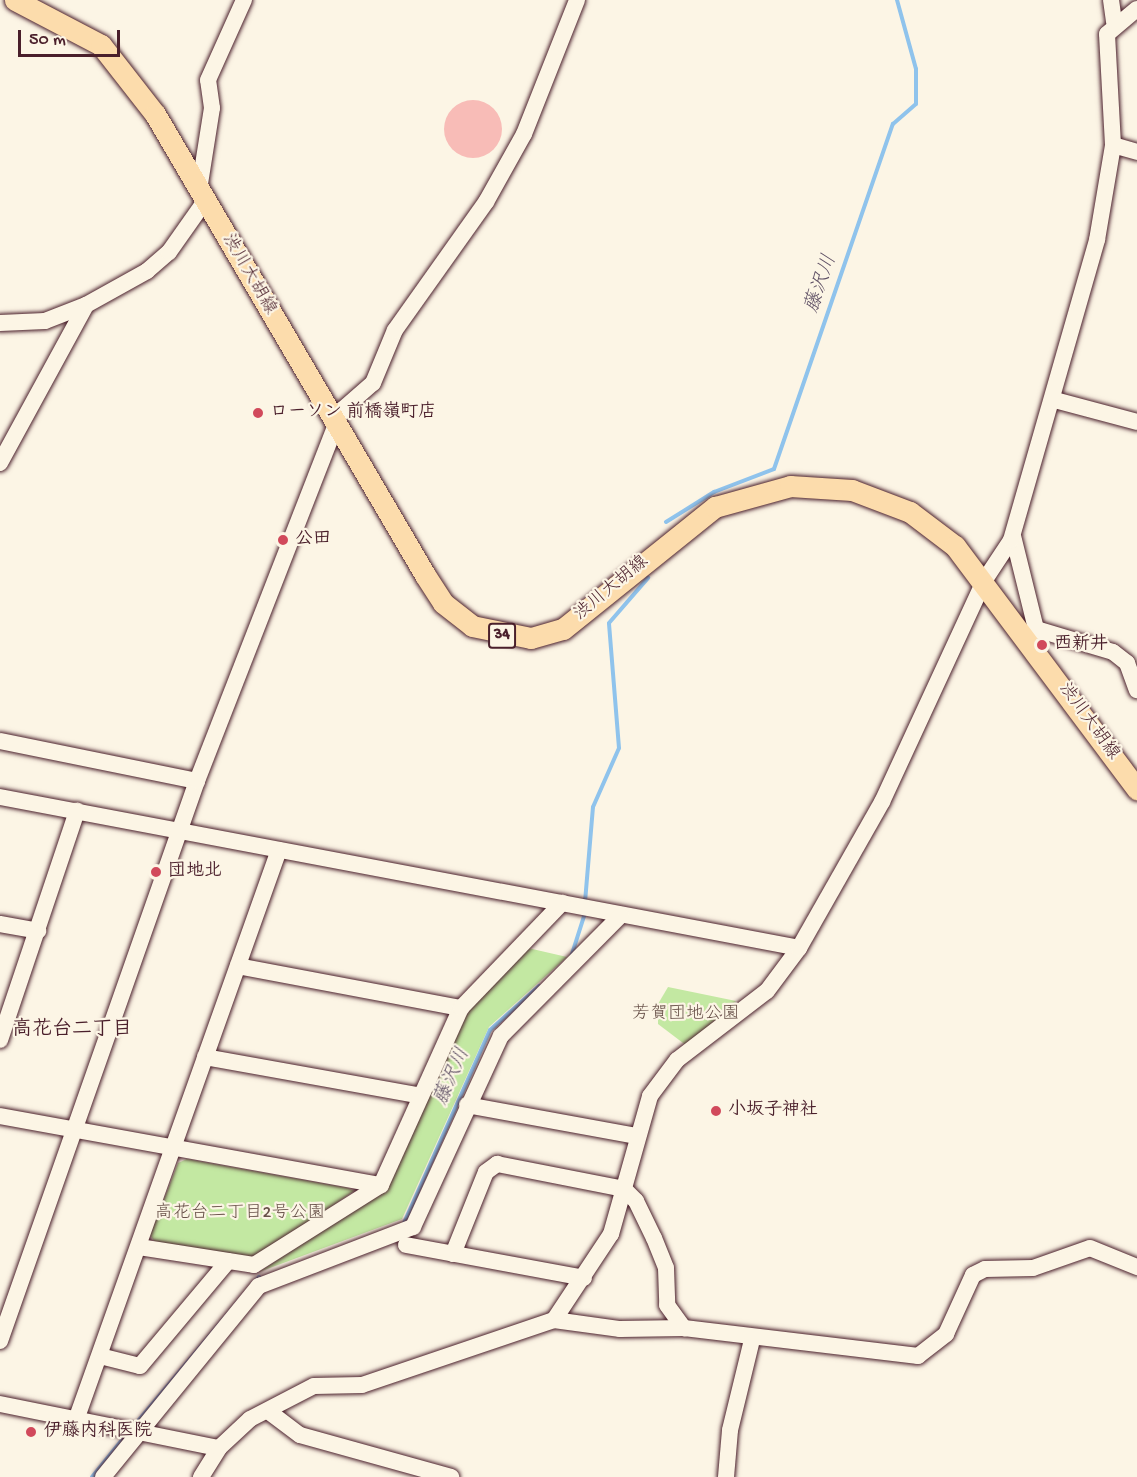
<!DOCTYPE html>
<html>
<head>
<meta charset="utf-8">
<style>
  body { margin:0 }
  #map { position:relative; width:1137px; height:1477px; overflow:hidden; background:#fcf5e5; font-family:"Gochi Hand","Klee One",sans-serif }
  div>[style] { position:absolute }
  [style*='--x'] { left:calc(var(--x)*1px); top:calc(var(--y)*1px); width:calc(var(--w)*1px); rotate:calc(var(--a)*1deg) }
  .green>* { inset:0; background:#c3e8a2 }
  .stream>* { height:4px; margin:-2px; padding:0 2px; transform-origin:2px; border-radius:2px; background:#8fc3ec }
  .building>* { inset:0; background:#f8bcb7 }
  .round { border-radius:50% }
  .roads { filter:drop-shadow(0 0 2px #4a1f2b) drop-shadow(0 0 2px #4a1f2b) }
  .minor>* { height:16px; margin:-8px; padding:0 8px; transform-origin:8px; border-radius:8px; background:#fcf5e5 }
  .major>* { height:21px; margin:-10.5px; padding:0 10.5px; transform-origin:10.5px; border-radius:10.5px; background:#fcdcac }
  .dots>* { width:16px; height:16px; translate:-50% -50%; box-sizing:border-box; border:3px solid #fcf5e5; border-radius:50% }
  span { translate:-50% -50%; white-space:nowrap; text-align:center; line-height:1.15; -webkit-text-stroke:4.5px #fcf5e5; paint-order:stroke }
  .shield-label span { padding:2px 4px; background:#fcf5e5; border:2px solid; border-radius:4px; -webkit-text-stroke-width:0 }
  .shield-label { font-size:16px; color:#4a1f2b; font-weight:700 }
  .street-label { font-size:18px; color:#4a1f2b }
  .poi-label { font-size:18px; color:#4a1f2b; font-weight:700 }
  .left { translate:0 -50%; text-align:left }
  .park-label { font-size:18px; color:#685149 }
  .water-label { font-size:20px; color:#5f5065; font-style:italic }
  .neighbourhood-label { font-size:20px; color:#4a1f2b; font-weight:700 }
  .scale { position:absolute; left:18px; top:30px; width:102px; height:27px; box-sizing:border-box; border:3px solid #4a1f2b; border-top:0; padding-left:8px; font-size:18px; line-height:21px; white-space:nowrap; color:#4a1f2b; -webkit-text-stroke:4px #fcf5e5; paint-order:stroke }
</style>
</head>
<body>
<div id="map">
  <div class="green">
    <i style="clip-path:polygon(528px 948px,567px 957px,489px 1027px,402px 1219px,259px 1272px,386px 1189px,466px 1012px)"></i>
    <i style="clip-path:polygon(668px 987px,736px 1001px,687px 1046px,658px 1024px,658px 1004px)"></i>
    <i style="clip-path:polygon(187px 1159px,348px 1188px,354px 1191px,253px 1261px,155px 1242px,150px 1235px,178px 1163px)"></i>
  </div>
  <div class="stream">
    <i style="--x:666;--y:522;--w:57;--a:-32"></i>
    <i style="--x:714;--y:492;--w:64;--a:-21"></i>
    <i style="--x:774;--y:469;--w:365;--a:-71"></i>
    <i style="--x:893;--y:124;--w:30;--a:-41"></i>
    <i style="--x:916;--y:104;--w:35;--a:-90"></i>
    <i style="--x:916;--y:69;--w:72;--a:-105.4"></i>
    <i style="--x:585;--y:902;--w:95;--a:-85.2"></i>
    <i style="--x:593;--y:807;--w:64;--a:-66.2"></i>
    <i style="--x:619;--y:748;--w:125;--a:-94.6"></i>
    <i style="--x:609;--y:623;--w:60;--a:-49.1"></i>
    <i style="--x:571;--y:957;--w:46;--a:-72.3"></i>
    <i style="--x:404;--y:1223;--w:211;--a:-66"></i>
    <i style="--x:490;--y:1030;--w:66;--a:-41.9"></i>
    <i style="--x:133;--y:1427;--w:196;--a:-50"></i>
    <i style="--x:92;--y:1477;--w:54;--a:-51"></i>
  </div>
  <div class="building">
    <i class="round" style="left:444px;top:100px;width:58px;height:58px"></i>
  </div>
  <div class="roads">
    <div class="minor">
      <i style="--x:1111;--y:0;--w:22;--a:82"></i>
      <i style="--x:1113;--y:145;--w:25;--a:16"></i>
      <i style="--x:199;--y:190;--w:83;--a:-81"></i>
      <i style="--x:212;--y:108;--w:28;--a:-98"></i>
      <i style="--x:208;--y:80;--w:88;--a:-65.8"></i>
      <i style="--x:0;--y:323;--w:45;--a:-2.5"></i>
      <i style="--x:45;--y:321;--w:44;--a:-21.3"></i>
      <i style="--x:86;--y:305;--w:70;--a:-29.1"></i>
      <i style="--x:147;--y:271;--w:29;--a:-41"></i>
      <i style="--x:169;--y:252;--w:62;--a:-54.8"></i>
      <i style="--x:1055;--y:400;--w:85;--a:15"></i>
      <i style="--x:0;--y:463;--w:180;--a:-61.4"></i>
      <i style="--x:1013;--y:536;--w:96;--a:76.1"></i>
      <i style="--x:1036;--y:629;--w:11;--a:135"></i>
      <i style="--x:1036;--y:629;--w:80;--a:16.6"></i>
      <i style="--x:1113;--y:652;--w:18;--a:38"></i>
      <i style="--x:1127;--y:663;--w:29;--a:70"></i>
      <i style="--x:0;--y:741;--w:201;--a:11.5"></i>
      <i style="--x:0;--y:797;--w:813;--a:10.7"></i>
      <i style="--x:0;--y:924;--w:39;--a:10"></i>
      <i style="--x:238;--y:966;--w:227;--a:10.7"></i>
      <i style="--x:0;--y:1040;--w:242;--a:-71.4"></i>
      <i style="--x:205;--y:1057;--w:219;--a:10.2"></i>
      <i style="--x:467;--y:1105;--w:172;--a:10.4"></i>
      <i style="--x:0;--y:1116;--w:387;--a:10.3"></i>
      <i style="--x:381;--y:1185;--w:194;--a:-65.7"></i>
      <i style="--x:461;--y:1008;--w:146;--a:-46.1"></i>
      <i style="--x:406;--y:1245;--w:181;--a:10.5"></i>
      <i style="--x:139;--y:1247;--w:116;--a:8.9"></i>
      <i style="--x:254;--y:1265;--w:150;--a:-32.2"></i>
      <i style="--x:453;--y:1254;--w:88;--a:-68.1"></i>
      <i style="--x:486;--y:1172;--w:14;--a:-36"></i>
      <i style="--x:497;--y:1164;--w:129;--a:11.1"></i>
      <i style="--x:624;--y:1189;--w:17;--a:45"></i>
      <i style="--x:636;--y:1201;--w:41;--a:64.1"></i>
      <i style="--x:654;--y:1238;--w:32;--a:68"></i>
      <i style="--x:666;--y:1268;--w:37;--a:88"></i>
      <i style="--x:667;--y:1305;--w:29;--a:54"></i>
      <i style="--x:554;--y:1320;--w:103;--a:-56.5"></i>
      <i style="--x:611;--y:1234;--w:143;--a:-74.2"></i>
      <i style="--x:650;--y:1096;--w:45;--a:-53.1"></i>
      <i style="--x:677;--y:1060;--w:113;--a:-37.5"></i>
      <i style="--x:767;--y:991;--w:54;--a:-53.3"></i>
      <i style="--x:799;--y:948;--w:168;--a:-60.4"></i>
      <i style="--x:882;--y:802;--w:243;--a:-65.2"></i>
      <i style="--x:984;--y:581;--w:49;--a:-56.6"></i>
      <i style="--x:1011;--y:540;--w:312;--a:-74"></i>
      <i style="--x:1097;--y:240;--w:96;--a:-80.4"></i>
      <i style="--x:1113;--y:145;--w:111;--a:-93.1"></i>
      <i style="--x:1107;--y:34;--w:39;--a:-40"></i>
      <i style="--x:0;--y:1341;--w:594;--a:-70.62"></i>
      <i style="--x:197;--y:781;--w:398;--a:-68.7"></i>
      <i style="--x:342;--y:410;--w:41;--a:-41.1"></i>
      <i style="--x:373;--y:383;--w:57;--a:-67.5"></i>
      <i style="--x:395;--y:330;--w:157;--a:-54.6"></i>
      <i style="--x:486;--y:202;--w:78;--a:-60.8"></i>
      <i style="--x:524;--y:134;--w:144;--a:-68.4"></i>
      <i style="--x:100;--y:1356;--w:41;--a:14"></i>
      <i style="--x:140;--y:1366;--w:137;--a:-50"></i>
      <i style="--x:0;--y:1404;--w:223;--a:11.4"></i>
      <i style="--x:268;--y:1411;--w:40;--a:37"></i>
      <i style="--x:300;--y:1435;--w:157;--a:15.5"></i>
      <i style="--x:76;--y:1420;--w:605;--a:-70.4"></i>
      <i style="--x:103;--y:1477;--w:247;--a:-50.8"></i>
      <i style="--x:259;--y:1286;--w:165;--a:-21"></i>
      <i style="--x:413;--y:1227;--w:210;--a:-65.3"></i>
      <i style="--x:501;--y:1036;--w:170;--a:-45.2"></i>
      <i style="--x:201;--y:1477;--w:34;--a:-58"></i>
      <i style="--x:219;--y:1448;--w:42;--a:-43.1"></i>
      <i style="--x:250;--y:1419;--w:72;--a:-27.3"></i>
      <i style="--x:314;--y:1386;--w:48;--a:-1.2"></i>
      <i style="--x:362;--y:1385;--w:203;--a:-18.7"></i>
      <i style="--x:554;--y:1320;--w:67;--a:7.8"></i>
      <i style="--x:620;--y:1329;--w:64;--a:-0.9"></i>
      <i style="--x:684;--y:1328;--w:236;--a:6.8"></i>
      <i style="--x:918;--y:1356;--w:36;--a:-38"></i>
      <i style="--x:946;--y:1334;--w:65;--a:-65.4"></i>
      <i style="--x:973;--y:1275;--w:13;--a:-27"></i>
      <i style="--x:985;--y:1269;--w:48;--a:-1.2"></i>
      <i style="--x:1033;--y:1268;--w:60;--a:-19.3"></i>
      <i style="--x:1090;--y:1248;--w:51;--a:22"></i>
      <i style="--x:726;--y:1477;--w:47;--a:-85.1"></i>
      <i style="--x:730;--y:1430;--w:93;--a:-76.3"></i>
    </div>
    <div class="major">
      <i style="--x:15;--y:0;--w:97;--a:27.6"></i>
      <i style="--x:101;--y:45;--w:88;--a:52"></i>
      <i style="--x:155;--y:114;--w:534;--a:59.64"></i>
      <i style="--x:425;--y:575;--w:33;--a:57"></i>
      <i style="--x:443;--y:603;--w:37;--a:38"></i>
      <i style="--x:472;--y:626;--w:60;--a:11.5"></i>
      <i style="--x:531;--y:638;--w:33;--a:-16"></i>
      <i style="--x:563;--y:629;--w:195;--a:-38.8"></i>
      <i style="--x:715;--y:507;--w:78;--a:-15.6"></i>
      <i style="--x:790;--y:486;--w:62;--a:3.7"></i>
      <i style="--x:852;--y:490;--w:62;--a:20.8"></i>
      <i style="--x:910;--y:512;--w:56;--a:37.1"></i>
      <i style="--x:955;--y:546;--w:304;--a:53.2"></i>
    </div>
  </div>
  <div class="dots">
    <i style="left:258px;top:413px;background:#d1495b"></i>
    <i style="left:283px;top:540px;background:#d1495b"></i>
    <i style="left:1042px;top:645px;background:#d1495b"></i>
    <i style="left:156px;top:872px;background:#d1495b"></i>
    <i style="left:716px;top:1111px;background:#d1495b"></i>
    <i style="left:31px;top:1432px;background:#d1495b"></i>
  </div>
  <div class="shield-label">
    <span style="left:502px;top:636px">34</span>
  </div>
  <div class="street-label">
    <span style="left:248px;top:275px;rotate:60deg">渋川大胡線</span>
    <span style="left:612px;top:589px;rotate:-40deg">渋川大胡線</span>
    <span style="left:1088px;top:722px;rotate:54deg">渋川大胡線</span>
  </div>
  <div class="poi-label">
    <span class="left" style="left:270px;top:413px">ローソン 前橋嶺町店</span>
    <span class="left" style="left:295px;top:540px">公田</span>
    <span class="left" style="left:1054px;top:645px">西新井</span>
    <span class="left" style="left:168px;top:872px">団地北</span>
    <span class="left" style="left:728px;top:1111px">小坂子神社</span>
    <span class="left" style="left:44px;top:1432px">伊藤内科医院</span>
  </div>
  <div class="park-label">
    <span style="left:686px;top:1015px">芳賀団地公園</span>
    <span style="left:240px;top:1214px">高花台二丁目2号公園</span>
  </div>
  <div class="water-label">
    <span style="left:822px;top:284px;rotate:-71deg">藤沢川</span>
    <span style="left:453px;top:1077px;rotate:-66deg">藤沢川</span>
  </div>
  <div class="neighbourhood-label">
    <span style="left:72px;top:1030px">高花台二丁目</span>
  </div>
  <div class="scale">50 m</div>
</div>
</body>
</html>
